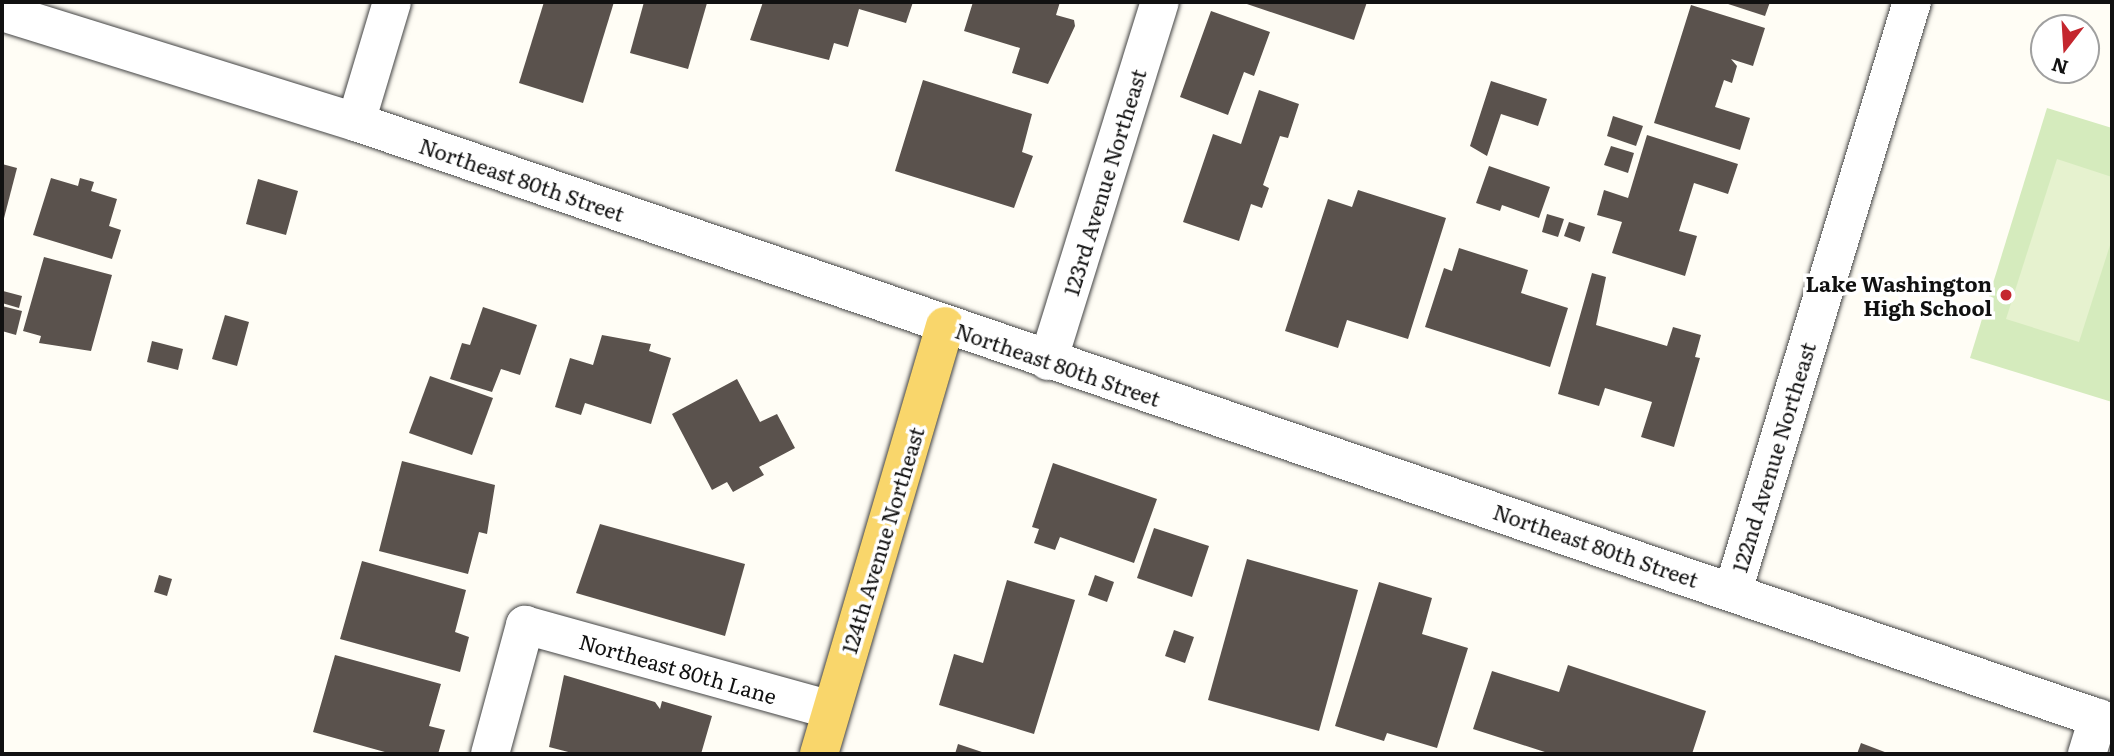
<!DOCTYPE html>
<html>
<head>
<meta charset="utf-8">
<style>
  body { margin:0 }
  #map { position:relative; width:2114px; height:756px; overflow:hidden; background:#fffdf5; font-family:Literata,serif }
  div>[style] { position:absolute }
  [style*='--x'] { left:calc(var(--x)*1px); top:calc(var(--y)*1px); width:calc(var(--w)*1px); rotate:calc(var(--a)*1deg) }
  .green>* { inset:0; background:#d5ebbd }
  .pitch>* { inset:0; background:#e6f2cf }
  .building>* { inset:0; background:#5a524d }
  .roads { filter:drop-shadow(0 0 2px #444) drop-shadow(0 0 2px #444) }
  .minor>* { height:38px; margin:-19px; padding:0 19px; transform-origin:19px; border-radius:19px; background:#fff }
  .major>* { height:38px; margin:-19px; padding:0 19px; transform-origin:19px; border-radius:19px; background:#f9d66b }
  .dots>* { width:19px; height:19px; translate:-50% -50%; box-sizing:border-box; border:4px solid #fff; border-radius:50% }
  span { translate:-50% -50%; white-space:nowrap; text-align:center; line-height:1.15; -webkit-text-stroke:7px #fff; paint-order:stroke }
  .street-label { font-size:21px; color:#111 }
  .poi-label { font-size:21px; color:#111; font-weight:700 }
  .right { translate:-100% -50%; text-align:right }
  .frame { position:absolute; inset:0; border:4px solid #111; pointer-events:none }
  .north { position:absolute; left:2030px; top:14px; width:70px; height:70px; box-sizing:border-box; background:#fff; border:2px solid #a0a0a0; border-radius:50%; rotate:197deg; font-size:19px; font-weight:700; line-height:28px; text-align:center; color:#111 }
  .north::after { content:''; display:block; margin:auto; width:24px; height:32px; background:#c4262e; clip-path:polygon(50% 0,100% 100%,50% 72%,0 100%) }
</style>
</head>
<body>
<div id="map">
  <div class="green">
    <i style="clip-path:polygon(2047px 108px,2112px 128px,2112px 402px,1970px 358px)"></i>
  </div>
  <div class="pitch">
    <i style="clip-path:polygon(2057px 159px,2112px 177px,2112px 239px,2079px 342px,2006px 319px)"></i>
  </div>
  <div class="building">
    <i style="clip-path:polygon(544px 2px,614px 2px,583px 103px,519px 83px)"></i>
    <i style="clip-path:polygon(644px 2px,707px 3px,688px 69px,630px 53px)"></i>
    <i style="clip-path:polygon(763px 2px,913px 2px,906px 23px,859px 9px,848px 47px,834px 43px,829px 60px,750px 40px)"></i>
    <i style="clip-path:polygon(973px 2px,1060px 2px,1056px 15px,1074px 20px,1075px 26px,1048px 84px,1012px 73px,1020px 48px,964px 31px)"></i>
    <i style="clip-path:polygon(1241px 2px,1367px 2px,1354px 40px)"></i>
    <i style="clip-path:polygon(1722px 2px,1770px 2px,1765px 16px)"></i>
    <i style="clip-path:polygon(1691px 5px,1765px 28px,1753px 66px,1731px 59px,1737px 66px,1732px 83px,1724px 80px,1715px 107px,1750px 118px,1740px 150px,1654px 123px)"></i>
    <i style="clip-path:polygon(1211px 11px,1270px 32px,1254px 76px,1244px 72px,1228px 115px,1180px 97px)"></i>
    <i style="clip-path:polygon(923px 80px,1032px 114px,1022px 152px,1033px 156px,1014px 208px,895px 171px)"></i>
    <i style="clip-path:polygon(1491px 81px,1547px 99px,1538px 126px,1501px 114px,1487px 156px,1470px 146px)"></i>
    <i style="clip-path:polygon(1259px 90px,1299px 104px,1288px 138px,1280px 136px,1263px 185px,1269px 188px,1262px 208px,1251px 204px,1239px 241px,1183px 222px,1213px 134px,1241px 144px)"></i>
    <i style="clip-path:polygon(1613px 116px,1643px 126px,1636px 146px,1607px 136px)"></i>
    <i style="clip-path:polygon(1647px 135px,1738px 164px,1728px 194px,1694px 183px,1679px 231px,1697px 236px,1685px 276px,1612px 253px,1622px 222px,1597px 215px,1604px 190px,1628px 198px)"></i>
    <i style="clip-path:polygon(1611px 146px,1634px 153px,1628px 173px,1604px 165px)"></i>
    <i style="clip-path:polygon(2px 164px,17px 168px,3px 222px,2px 222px)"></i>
    <i style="clip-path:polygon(1489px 166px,1550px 187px,1539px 218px,1502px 205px,1500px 211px,1476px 203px)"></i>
    <i style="clip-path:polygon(51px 178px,78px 186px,80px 178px,94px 182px,91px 191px,117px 199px,109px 226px,121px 230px,112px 259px,33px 235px)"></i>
    <i style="clip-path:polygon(258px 179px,298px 191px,286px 235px,246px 224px)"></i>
    <i style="clip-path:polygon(1358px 190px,1446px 218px,1408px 339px,1347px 320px,1338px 348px,1285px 331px,1328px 199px,1352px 207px)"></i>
    <i style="clip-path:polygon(1547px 214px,1564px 219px,1558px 237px,1542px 232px)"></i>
    <i style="clip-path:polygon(1569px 222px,1585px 227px,1580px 242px,1564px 236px)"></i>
    <i style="clip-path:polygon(1459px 248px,1528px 270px,1521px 293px,1568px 308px,1550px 367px,1425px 327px,1444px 268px,1452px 271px)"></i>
    <i style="clip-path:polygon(44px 257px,112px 275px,91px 351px,39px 343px,41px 336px,23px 331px)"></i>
    <i style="clip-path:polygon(1592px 273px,1606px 277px,1596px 325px,1667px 346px,1673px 327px,1701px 335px,1695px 357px,1700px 358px,1674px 447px,1641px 437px,1652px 402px,1605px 388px,1599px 406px,1558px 394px)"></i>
    <i style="clip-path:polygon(3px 291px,22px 296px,19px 308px,2px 303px)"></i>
    <i style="clip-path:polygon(2px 306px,22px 311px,16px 335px,2px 331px)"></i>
    <i style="clip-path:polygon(483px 307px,537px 325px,520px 375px,501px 369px,492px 392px,450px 379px,462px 343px,470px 345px)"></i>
    <i style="clip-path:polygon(225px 315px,249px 322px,237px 366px,212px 359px)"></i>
    <i style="clip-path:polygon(602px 335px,651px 344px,649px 351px,671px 358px,651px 424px,585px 403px,581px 415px,555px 407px,570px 358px,593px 365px)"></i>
    <i style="clip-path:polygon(152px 341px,183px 349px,178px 370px,147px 362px)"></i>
    <i style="clip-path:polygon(430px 376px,493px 398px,472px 455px,409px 433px)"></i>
    <i style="clip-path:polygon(737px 379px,760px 422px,777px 414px,795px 448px,759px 467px,764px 475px,733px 492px,727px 482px,712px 490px,672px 414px)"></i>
    <i style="clip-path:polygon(402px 461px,495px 485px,487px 534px,479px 532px,468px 574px,379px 551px)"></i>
    <i style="clip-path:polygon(1053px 463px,1157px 499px,1134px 563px,1060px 537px,1055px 550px,1034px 543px,1039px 529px,1032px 527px)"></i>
    <i style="clip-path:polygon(600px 524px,745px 564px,725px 636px,576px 593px)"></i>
    <i style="clip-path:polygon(1154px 528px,1209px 546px,1192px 597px,1137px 578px)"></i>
    <i style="clip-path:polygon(1247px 559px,1358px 590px,1319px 731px,1208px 700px)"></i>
    <i style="clip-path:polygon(362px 561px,466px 590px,455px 632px,469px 637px,460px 672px,340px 639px)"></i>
    <i style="clip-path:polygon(159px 575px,172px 579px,167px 596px,154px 592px)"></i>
    <i style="clip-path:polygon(1095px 575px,1114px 582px,1107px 602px,1088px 595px)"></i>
    <i style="clip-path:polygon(1007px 580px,1075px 600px,1034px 734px,939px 705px,954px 654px,983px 663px)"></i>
    <i style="clip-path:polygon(1379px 582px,1432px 598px,1422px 634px,1468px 648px,1437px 748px,1387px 733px,1384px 741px,1335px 726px)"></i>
    <i style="clip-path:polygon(1174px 630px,1194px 637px,1185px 663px,1165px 656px)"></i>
    <i style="clip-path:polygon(335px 655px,441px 684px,429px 726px,445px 730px,438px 754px,392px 754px,313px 732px)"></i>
    <i style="clip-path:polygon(1568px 665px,1706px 711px,1692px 754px,1551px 754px,1473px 729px,1492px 671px,1559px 692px)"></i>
    <i style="clip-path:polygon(564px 675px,655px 702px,660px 709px,662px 701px,712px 716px,701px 754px,576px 754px,549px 747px)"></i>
    <i style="clip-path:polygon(1861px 743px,1890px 754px,1857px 754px)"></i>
    <i style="clip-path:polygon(958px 744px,988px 754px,955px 754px)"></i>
  </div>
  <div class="roads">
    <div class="minor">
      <i style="--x:2;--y:12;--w:371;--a:17.3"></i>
      <i style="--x:356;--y:122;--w:1856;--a:18.89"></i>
      <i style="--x:356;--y:122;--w:125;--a:-73.3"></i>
      <i style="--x:1048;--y:361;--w:376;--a:-72.7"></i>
      <i style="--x:1733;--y:591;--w:616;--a:-73.1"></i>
      <i style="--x:490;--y:754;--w:134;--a:-74.8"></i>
      <i style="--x:525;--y:625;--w:318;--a:15.5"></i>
      <i style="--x:2087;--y:754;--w:38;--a:-73"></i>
    </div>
    <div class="major">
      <i style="--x:819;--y:754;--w:446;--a:-73.6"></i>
    </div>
  </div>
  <div class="dots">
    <i style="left:2006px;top:295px;background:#c4262e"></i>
  </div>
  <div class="street-label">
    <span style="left:522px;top:179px;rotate:19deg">Northeast 80th Street</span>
    <span style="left:1104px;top:182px;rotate:-73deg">123rd Avenue Northeast</span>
    <span style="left:1058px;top:364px;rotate:19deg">Northeast 80th Street</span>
    <span style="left:1773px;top:457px;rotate:-73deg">122nd Avenue Northeast</span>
    <span style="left:882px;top:540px;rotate:-73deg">124th Avenue Northeast</span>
    <span style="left:1596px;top:545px;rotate:19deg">Northeast 80th Street</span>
    <span style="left:678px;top:668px;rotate:16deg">Northeast 80th Lane</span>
  </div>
  <div class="poi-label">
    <span class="right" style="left:1992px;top:295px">Lake Washington<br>High School</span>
  </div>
  <div class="frame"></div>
  <div class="north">N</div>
</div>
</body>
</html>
